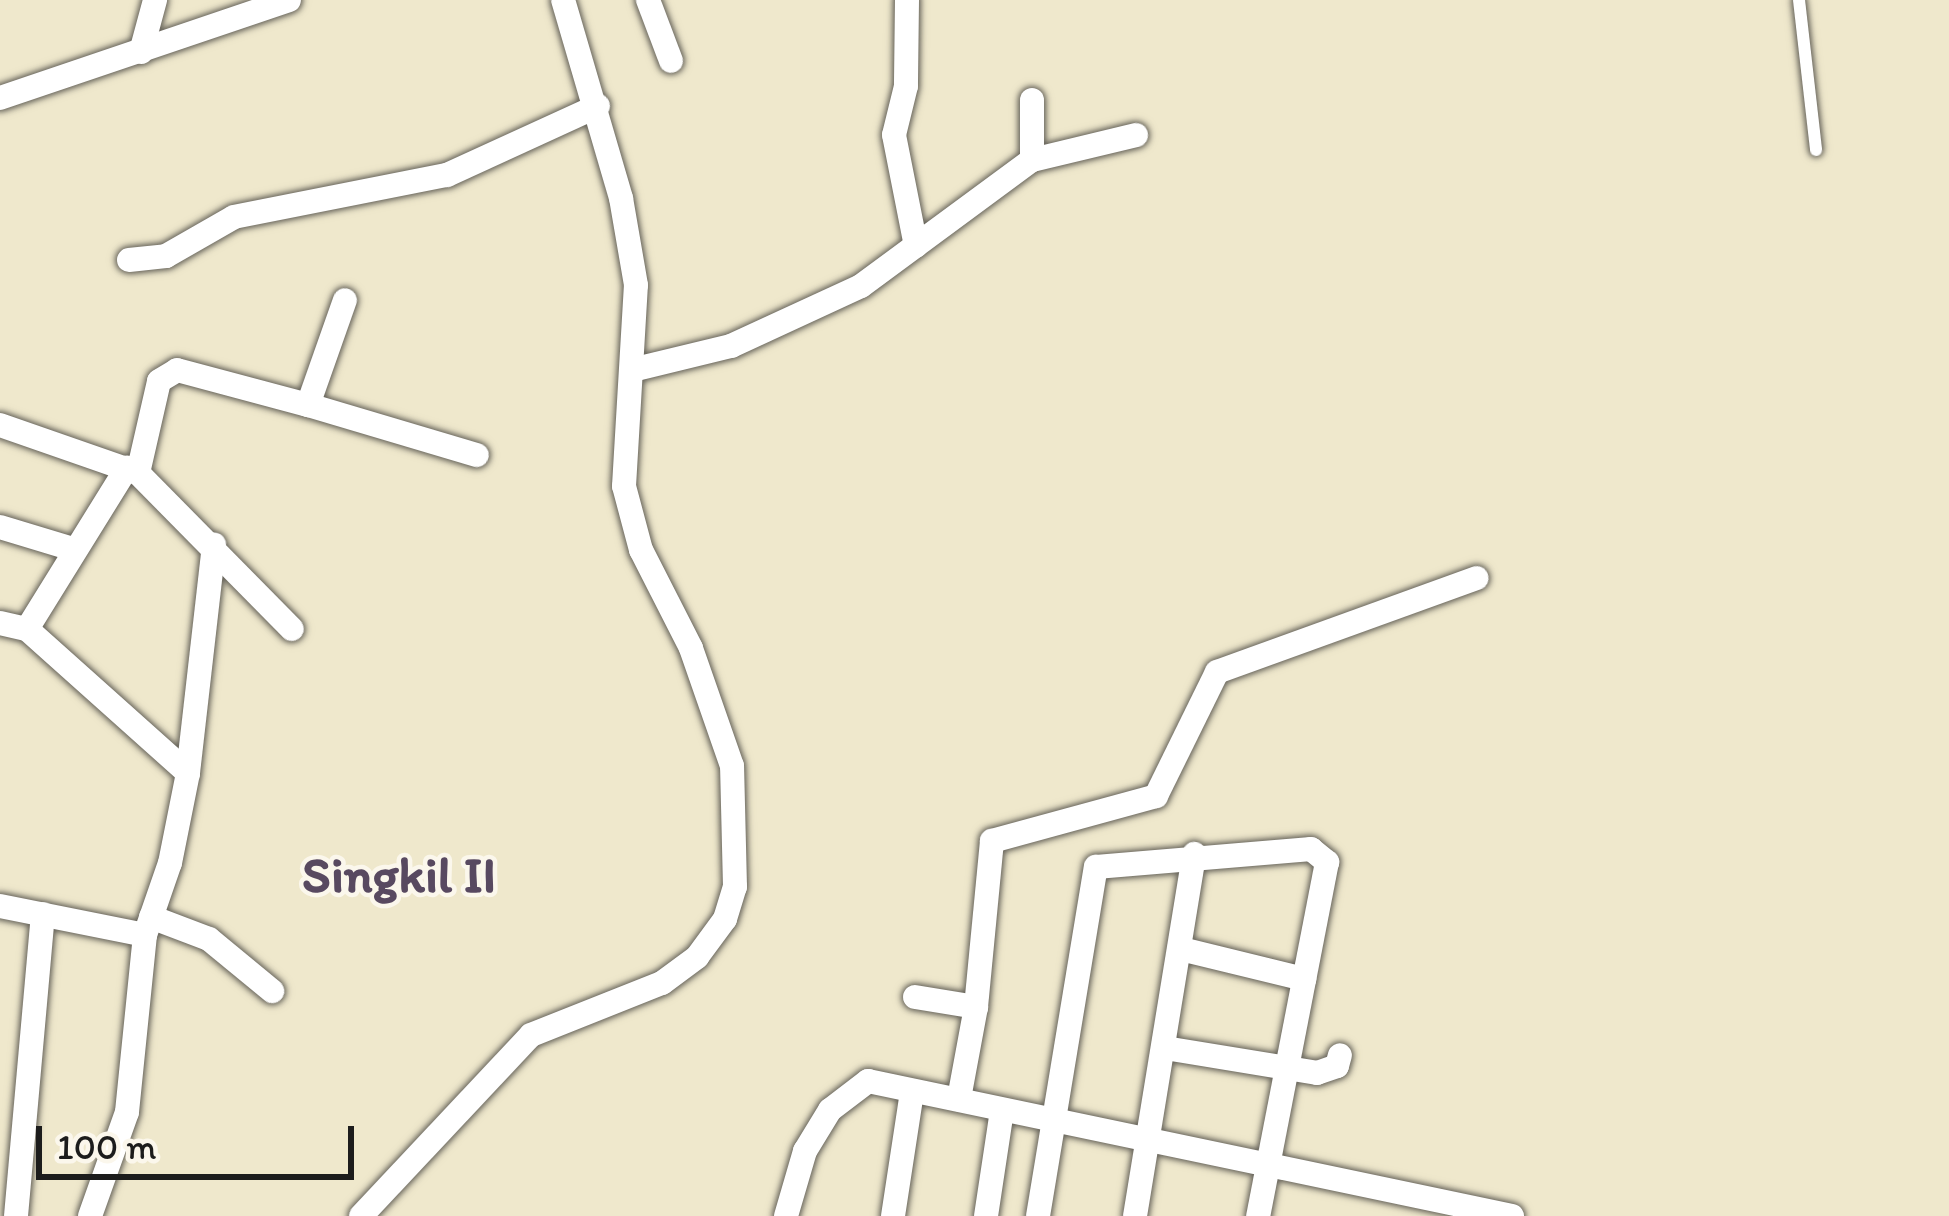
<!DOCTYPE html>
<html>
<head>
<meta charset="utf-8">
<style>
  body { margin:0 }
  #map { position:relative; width:1949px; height:1216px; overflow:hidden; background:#efe8cc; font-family:Itim,sans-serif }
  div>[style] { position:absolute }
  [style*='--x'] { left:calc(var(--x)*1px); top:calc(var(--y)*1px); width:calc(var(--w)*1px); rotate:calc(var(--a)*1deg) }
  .roads { filter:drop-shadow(0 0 3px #66635a) drop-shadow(0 0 3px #66635a) }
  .lane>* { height:12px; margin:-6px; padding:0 6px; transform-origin:6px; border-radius:6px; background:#fff }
  .street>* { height:24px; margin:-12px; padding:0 12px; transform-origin:12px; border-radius:12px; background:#fff }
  span { translate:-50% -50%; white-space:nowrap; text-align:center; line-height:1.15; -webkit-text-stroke:9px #fbf7ec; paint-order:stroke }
  .district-label { font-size:51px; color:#584960; font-weight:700 }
  .scale { position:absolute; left:36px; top:1126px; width:318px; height:54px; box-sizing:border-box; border:6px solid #1c1c1c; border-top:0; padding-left:15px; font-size:36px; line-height:42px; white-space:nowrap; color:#1c1c1c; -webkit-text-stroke:9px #fbf7ec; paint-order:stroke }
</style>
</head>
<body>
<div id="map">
  <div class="roads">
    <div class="lane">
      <i style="--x:1799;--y:0;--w:151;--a:83.5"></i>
    </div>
    <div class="street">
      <i style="--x:648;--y:0;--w:65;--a:69.3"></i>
      <i style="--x:907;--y:0;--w:86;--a:90.7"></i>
      <i style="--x:906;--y:86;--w:50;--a:103.8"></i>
      <i style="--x:894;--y:135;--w:113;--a:78.8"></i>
      <i style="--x:141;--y:52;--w:54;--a:-74.9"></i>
      <i style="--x:0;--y:98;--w:305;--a:-18.7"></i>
      <i style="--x:1032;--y:160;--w:107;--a:-13.5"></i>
      <i style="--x:129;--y:260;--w:37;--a:-6"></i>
      <i style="--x:166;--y:256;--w:78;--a:-29.8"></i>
      <i style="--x:234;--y:217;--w:217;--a:-11.2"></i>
      <i style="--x:447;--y:175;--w:166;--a:-24.6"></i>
      <i style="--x:636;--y:369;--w:98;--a:-13.6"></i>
      <i style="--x:731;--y:346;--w:143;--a:-24.8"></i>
      <i style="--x:861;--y:286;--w:212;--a:-36.4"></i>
      <i style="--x:1032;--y:160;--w:60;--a:-90"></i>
      <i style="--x:308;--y:405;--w:176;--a:16.5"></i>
      <i style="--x:0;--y:425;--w:146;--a:19.2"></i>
      <i style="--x:138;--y:473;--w:219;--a:45.4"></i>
      <i style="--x:138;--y:473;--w:94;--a:-77.1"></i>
      <i style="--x:159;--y:381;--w:21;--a:-31"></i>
      <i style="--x:177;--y:370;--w:136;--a:15"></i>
      <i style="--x:308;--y:405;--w:111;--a:-70.6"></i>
      <i style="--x:0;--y:527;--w:76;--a:16.8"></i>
      <i style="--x:0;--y:623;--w:28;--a:13"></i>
      <i style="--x:27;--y:629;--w:216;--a:41.8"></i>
      <i style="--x:27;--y:629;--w:190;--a:-58.2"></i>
      <i style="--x:0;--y:906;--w:148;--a:11.3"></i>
      <i style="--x:151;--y:917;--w:62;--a:20.8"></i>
      <i style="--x:209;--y:939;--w:82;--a:39.5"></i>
      <i style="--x:1181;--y:949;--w:127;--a:13.7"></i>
      <i style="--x:915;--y:997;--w:62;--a:9.3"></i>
      <i style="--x:976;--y:1007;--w:94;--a:100.5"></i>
      <i style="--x:976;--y:1007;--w:167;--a:-84.5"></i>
      <i style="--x:992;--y:841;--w:170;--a:-15.3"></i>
      <i style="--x:1156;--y:796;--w:138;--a:-63.8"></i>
      <i style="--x:1217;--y:672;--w:276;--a:-19.9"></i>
      <i style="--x:1165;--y:1048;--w:154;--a:9.3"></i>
      <i style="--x:1317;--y:1073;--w:21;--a:-19"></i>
      <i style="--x:1337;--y:1066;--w:11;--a:-75"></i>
      <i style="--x:16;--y:1216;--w:303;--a:-84.9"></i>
      <i style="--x:90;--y:1216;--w:110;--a:-70.4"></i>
      <i style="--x:127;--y:1112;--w:178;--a:-84.2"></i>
      <i style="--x:145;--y:935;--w:76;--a:-70.9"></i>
      <i style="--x:170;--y:863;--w:92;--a:-78.7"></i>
      <i style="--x:188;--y:773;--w:230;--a:-83.5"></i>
      <i style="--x:361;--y:1216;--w:248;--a:-46.8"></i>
      <i style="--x:531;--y:1035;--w:141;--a:-21.7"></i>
      <i style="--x:662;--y:983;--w:44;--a:-36.6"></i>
      <i style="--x:697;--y:957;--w:47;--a:-53.6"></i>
      <i style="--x:725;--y:919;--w:34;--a:-73"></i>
      <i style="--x:735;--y:887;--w:121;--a:-91.4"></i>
      <i style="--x:732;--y:766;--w:125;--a:-109.2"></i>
      <i style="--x:691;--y:648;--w:110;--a:-117"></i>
      <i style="--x:641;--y:550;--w:66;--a:-104.9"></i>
      <i style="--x:624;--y:486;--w:201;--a:-86.6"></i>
      <i style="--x:636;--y:285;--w:88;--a:-99.8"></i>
      <i style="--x:621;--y:198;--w:206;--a:-106.3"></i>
      <i style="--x:786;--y:1216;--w:68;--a:-73.7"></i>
      <i style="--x:805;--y:1151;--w:48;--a:-58.6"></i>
      <i style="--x:830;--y:1110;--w:48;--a:-37.3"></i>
      <i style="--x:868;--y:1081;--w:658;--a:11.84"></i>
      <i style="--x:893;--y:1216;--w:125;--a:-81.3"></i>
      <i style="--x:986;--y:1216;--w:107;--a:-81.4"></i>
      <i style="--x:1038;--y:1216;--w:354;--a:-80.6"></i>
      <i style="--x:1096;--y:867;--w:216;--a:-4.8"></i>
      <i style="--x:1311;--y:849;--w:21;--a:39"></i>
      <i style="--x:1327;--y:862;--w:361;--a:101"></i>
      <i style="--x:1135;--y:1216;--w:367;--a:-80.7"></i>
    </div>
  </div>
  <div class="district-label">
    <span style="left:399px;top:875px">Singkil II</span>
  </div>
  <div class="scale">100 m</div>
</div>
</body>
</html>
